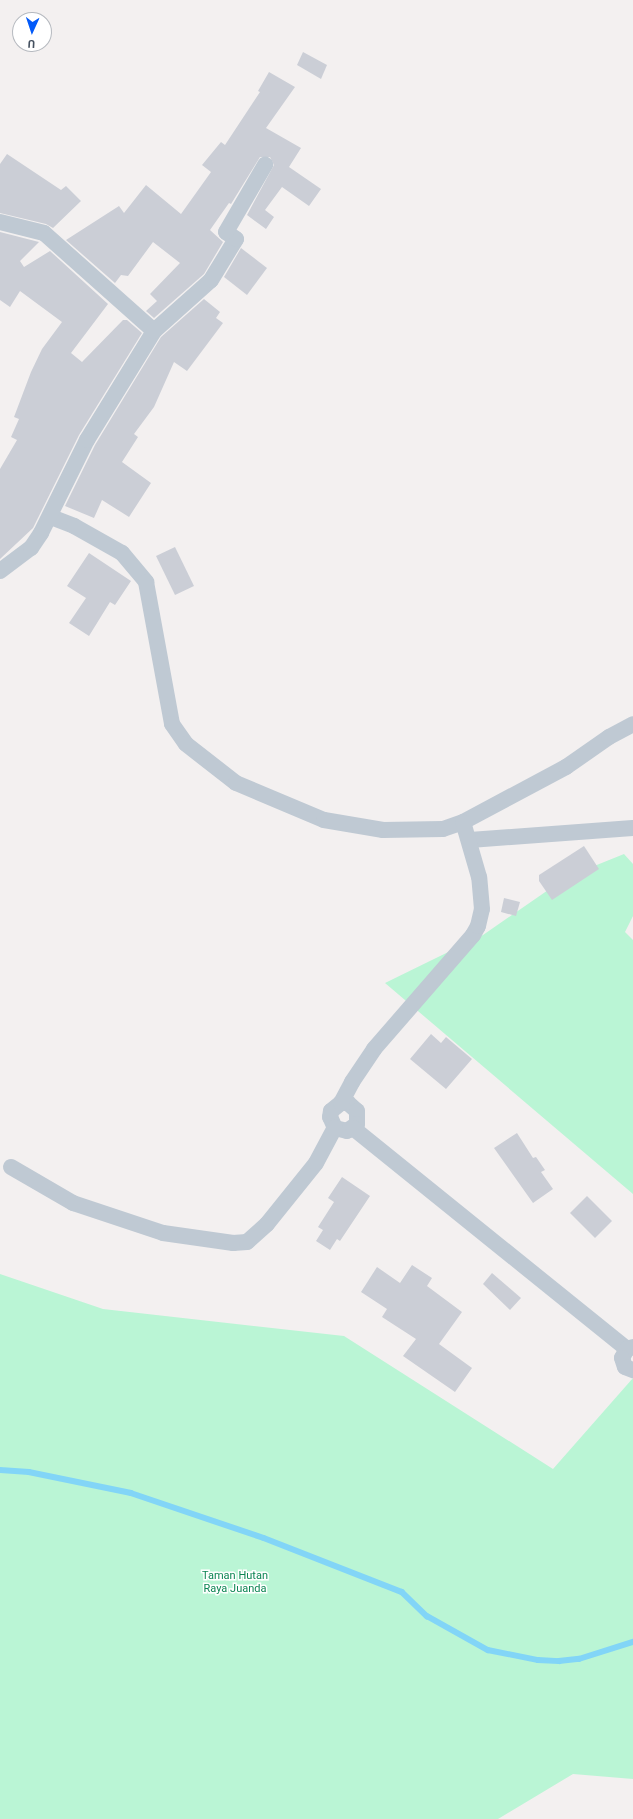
<!DOCTYPE html>
<html>
<head>
<meta charset="utf-8">
<style>
  body { margin:0 }
  #map { position:relative; width:633px; height:1819px; overflow:hidden; background:#f3f0f0; font-family:Roboto,sans-serif }
  div>[style] { position:absolute }
  [style*='--x'] { left:calc(var(--x)*1px); top:calc(var(--y)*1px); width:calc(var(--w)*1px); rotate:calc(var(--a)*1deg) }
  .green>* { inset:0; background:#baf5d5 }
  .stream>* { height:5.5px; margin:-2.75px; padding:0 2.75px; transform-origin:2.75px; border-radius:2.75px; background:#82d5f7 }
  .building>* { inset:0; background:#cbced6 }
  .street>* { height:16px; margin:-8px; padding:0 8px; transform-origin:8px; border-radius:8px; background:#bfc9d3 }
  span { translate:-50% -50%; white-space:nowrap; text-align:center; line-height:1.15; -webkit-text-stroke:3px #fff; paint-order:stroke }
  .park-label { font-size:11px; color:#0c8553 }
  .north { position:absolute; left:12px; top:12px; width:40px; height:40px; box-sizing:border-box; background:#fff; border:1px solid #b5b9bf; border-radius:50%; rotate:183deg; font-size:11px; font-weight:700; line-height:16px; text-align:center; color:#455160 }
  .north::after { content:''; display:block; margin:auto; width:14px; height:18px; background:#035af9; clip-path:polygon(50% 0,100% 100%,50% 72%,0 100%) }
</style>
</head>
<body>
<div id="map">
  <div class="green">
    <i style="clip-path:polygon(624px 854px,633px 864px,633px 916px,625px 932px,633px 940px,633px 1194px,385px 983px,483px 935px,567px 877px)"></i>
    <i style="clip-path:polygon(0 1274px,103px 1309px,344px 1336px,553px 1469px,633px 1378px,633px 1779px,573px 1774px,498px 1819px,0 1819px)"></i>
  </div>
  <div class="stream">
    <i style="--x:0;--y:1470;--w:29;--a:4"></i>
    <i style="--x:29;--y:1472;--w:104;--a:11.6"></i>
    <i style="--x:131;--y:1493;--w:140;--a:18.7"></i>
    <i style="--x:264;--y:1538;--w:148;--a:21.4"></i>
    <i style="--x:402;--y:1592;--w:35;--a:44"></i>
    <i style="--x:427;--y:1616;--w:70;--a:29.1"></i>
    <i style="--x:488;--y:1650;--w:51;--a:11.3"></i>
    <i style="--x:538;--y:1660;--w:21;--a:3"></i>
    <i style="--x:559;--y:1661;--w:20;--a:-6"></i>
    <i style="--x:579;--y:1659;--w:57;--a:-17.5"></i>
  </div>
  <div class="building">
    <i style="clip-path:polygon(303px 52px,327px 65px,321px 79px,297px 65px)"></i>
    <i style="clip-path:polygon(269px 72px,295px 87px,266px 128px,301px 148px,289px 167px,321px 189px,309px 206px,282px 187px,265px 210px,274px 217px,266px 229px,247px 215px,274px 165px,270px 157px,260px 157px,231px 204px,229px 203px,210px 230px,223px 242px,204px 274px,154px 318px,146px 311px,157px 301px,150px 294px,180px 263px,153px 242px,128px 276px,121px 275px,115px 283px,66px 240px,119px 206px,124px 213px,146px 185px,181px 214px,211px 172px,202px 165px,221px 142px,225px 145px,260px 92px,258px 91px)"></i>
    <i style="clip-path:polygon(7px 154px,61px 190px,66px 186px,81px 201px,53px 228px,46px 224px,0 213px,0 164px)"></i>
    <i style="clip-path:polygon(0 232px,39px 242px,20px 261px,24px 267px,50px 251px,108px 304px,71px 353px,82px 362px,123px 320px,127px 320px,142px 333px,79px 435px,33px 528px,0 559px,0 469px,17px 440px,11px 437px,19px 419px,14px 417px,31px 372px,42px 349px,62px 322px,20px 291px,10px 307px,0 300px)"></i>
    <i style="clip-path:polygon(241px 248px,267px 268px,247px 295px,224px 277px)"></i>
    <i style="clip-path:polygon(204px 299px,220px 312px,216px 318px,223px 323px,187px 371px,174px 362px,154px 407px,134px 434px,138px 437px,122px 462px,151px 483px,129px 517px,102px 500px,94px 518px,65px 506px,95px 445px,161px 337px)"></i>
    <i style="clip-path:polygon(175px 547px,194px 586px,175px 595px,156px 556px)"></i>
    <i style="clip-path:polygon(89px 553px,131px 581px,115px 605px,110px 602px,89px 636px,69px 623px,86px 598px,67px 586px)"></i>
    <i style="clip-path:polygon(584px 846px,599px 869px,552px 900px,539px 881px,539px 875px)"></i>
    <i style="clip-path:polygon(504px 898px,520px 902px,516px 916px,501px 912px)"></i>
    <i style="clip-path:polygon(431px 1034px,441px 1043px,446px 1037px,472px 1059px,446px 1089px,410px 1059px)"></i>
    <i style="clip-path:polygon(517px 1133px,533px 1158px,536px 1157px,545px 1170px,541px 1172px,553px 1189px,533px 1203px,494px 1148px)"></i>
    <i style="clip-path:polygon(342px 1177px,370px 1196px,340px 1241px,337px 1239px,330px 1250px,316px 1241px,323px 1230px,318px 1227px,334px 1202px,328px 1198px)"></i>
    <i style="clip-path:polygon(587px 1196px,612px 1221px,595px 1238px,570px 1213px)"></i>
    <i style="clip-path:polygon(412px 1265px,432px 1278px,427px 1286px,462px 1312px,439px 1344px,472px 1368px,455px 1392px,403px 1356px,416px 1339px,382px 1317px,387px 1309px,361px 1292px,377px 1267px,400px 1283px)"></i>
    <i style="clip-path:polygon(492px 1273px,521px 1298px,510px 1310px,483px 1284px)"></i>
  </div>
  <div class="street">
    <i style="--x:0;--y:222;--w:45;--a:14"></i>
    <i style="--x:44;--y:233;--w:147;--a:41.7"></i>
    <i style="--x:51;--y:517;--w:25;--a:21"></i>
    <i style="--x:74;--y:526;--w:55;--a:29.4"></i>
    <i style="--x:122;--y:553;--w:38;--a:50"></i>
    <i style="--x:146;--y:582;--w:144;--a:79.6"></i>
    <i style="--x:172;--y:724;--w:24;--a:55"></i>
    <i style="--x:186;--y:744;--w:63;--a:38"></i>
    <i style="--x:236;--y:783;--w:95;--a:22.8"></i>
    <i style="--x:324;--y:820;--w:60;--a:9.6"></i>
    <i style="--x:383;--y:830;--w:60;--a:-1"></i>
    <i style="--x:443;--y:829;--w:21;--a:-19"></i>
    <i style="--x:463;--y:822;--w:117;--a:-28.1"></i>
    <i style="--x:566;--y:767;--w:52;--a:-34.9"></i>
    <i style="--x:609;--y:737;--w:27;--a:-28"></i>
    <i style="--x:0;--y:571;--w:39;--a:-37"></i>
    <i style="--x:31;--y:548;--w:18;--a:-56"></i>
    <i style="--x:41;--y:533;--w:104;--a:-63.7"></i>
    <i style="--x:87;--y:440;--w:128;--a:-58.4"></i>
    <i style="--x:154;--y:331;--w:76;--a:-41.8"></i>
    <i style="--x:211;--y:280;--w:48;--a:-58.6"></i>
    <i style="--x:236;--y:239;--w:12;--a:-145"></i>
    <i style="--x:226;--y:232;--w:78;--a:-59.8"></i>
    <i style="--x:470;--y:840;--w:163;--a:-4.2"></i>
    <i style="--x:341;--y:1103;--w:7;--a:0"></i>
    <i style="--x:348;--y:1103;--w:12;--a:42"></i>
    <i style="--x:357;--y:1111;--w:13;--a:90"></i>
    <i style="--x:357;--y:1124;--w:12;--a:145"></i>
    <i style="--x:347;--y:1131;--w:12;--a:-166"></i>
    <i style="--x:335;--y:1128;--w:12;--a:-114"></i>
    <i style="--x:330;--y:1117;--w:6;--a:-81"></i>
    <i style="--x:331;--y:1111;--w:13;--a:-39"></i>
    <i style="--x:341;--y:1103;--w:24;--a:-62"></i>
    <i style="--x:352;--y:1082;--w:40;--a:-56"></i>
    <i style="--x:374;--y:1049;--w:151;--a:-49"></i>
    <i style="--x:473;--y:935;--w:10;--a:-61"></i>
    <i style="--x:478;--y:926;--w:17;--a:-77"></i>
    <i style="--x:482;--y:909;--w:32;--a:-95"></i>
    <i style="--x:479;--y:877;--w:57;--a:-106.2"></i>
    <i style="--x:353;--y:1128;--w:352;--a:38.9"></i>
    <i style="--x:11;--y:1167;--w:72;--a:30.1"></i>
    <i style="--x:73;--y:1203;--w:95;--a:18.4"></i>
    <i style="--x:163;--y:1233;--w:71;--a:8.1"></i>
    <i style="--x:233;--y:1243;--w:14;--a:-4"></i>
    <i style="--x:247;--y:1242;--w:27;--a:-42"></i>
    <i style="--x:267;--y:1224;--w:78;--a:-51.2"></i>
    <i style="--x:316;--y:1163;--w:40;--a:-62"></i>
    <i style="--x:633;--y:1347;--w:6;--a:162"></i>
    <i style="--x:627;--y:1349;--w:10;--a:119"></i>
    <i style="--x:622;--y:1358;--w:9;--a:72"></i>
    <i style="--x:625;--y:1367;--w:9;--a:21"></i>
  </div>
  <div class="park-label">
    <span style="left:235px;top:1583px">Taman Hutan<br>Raya Juanda</span>
  </div>
  <div class="north">U</div>
</div>
</body>
</html>
